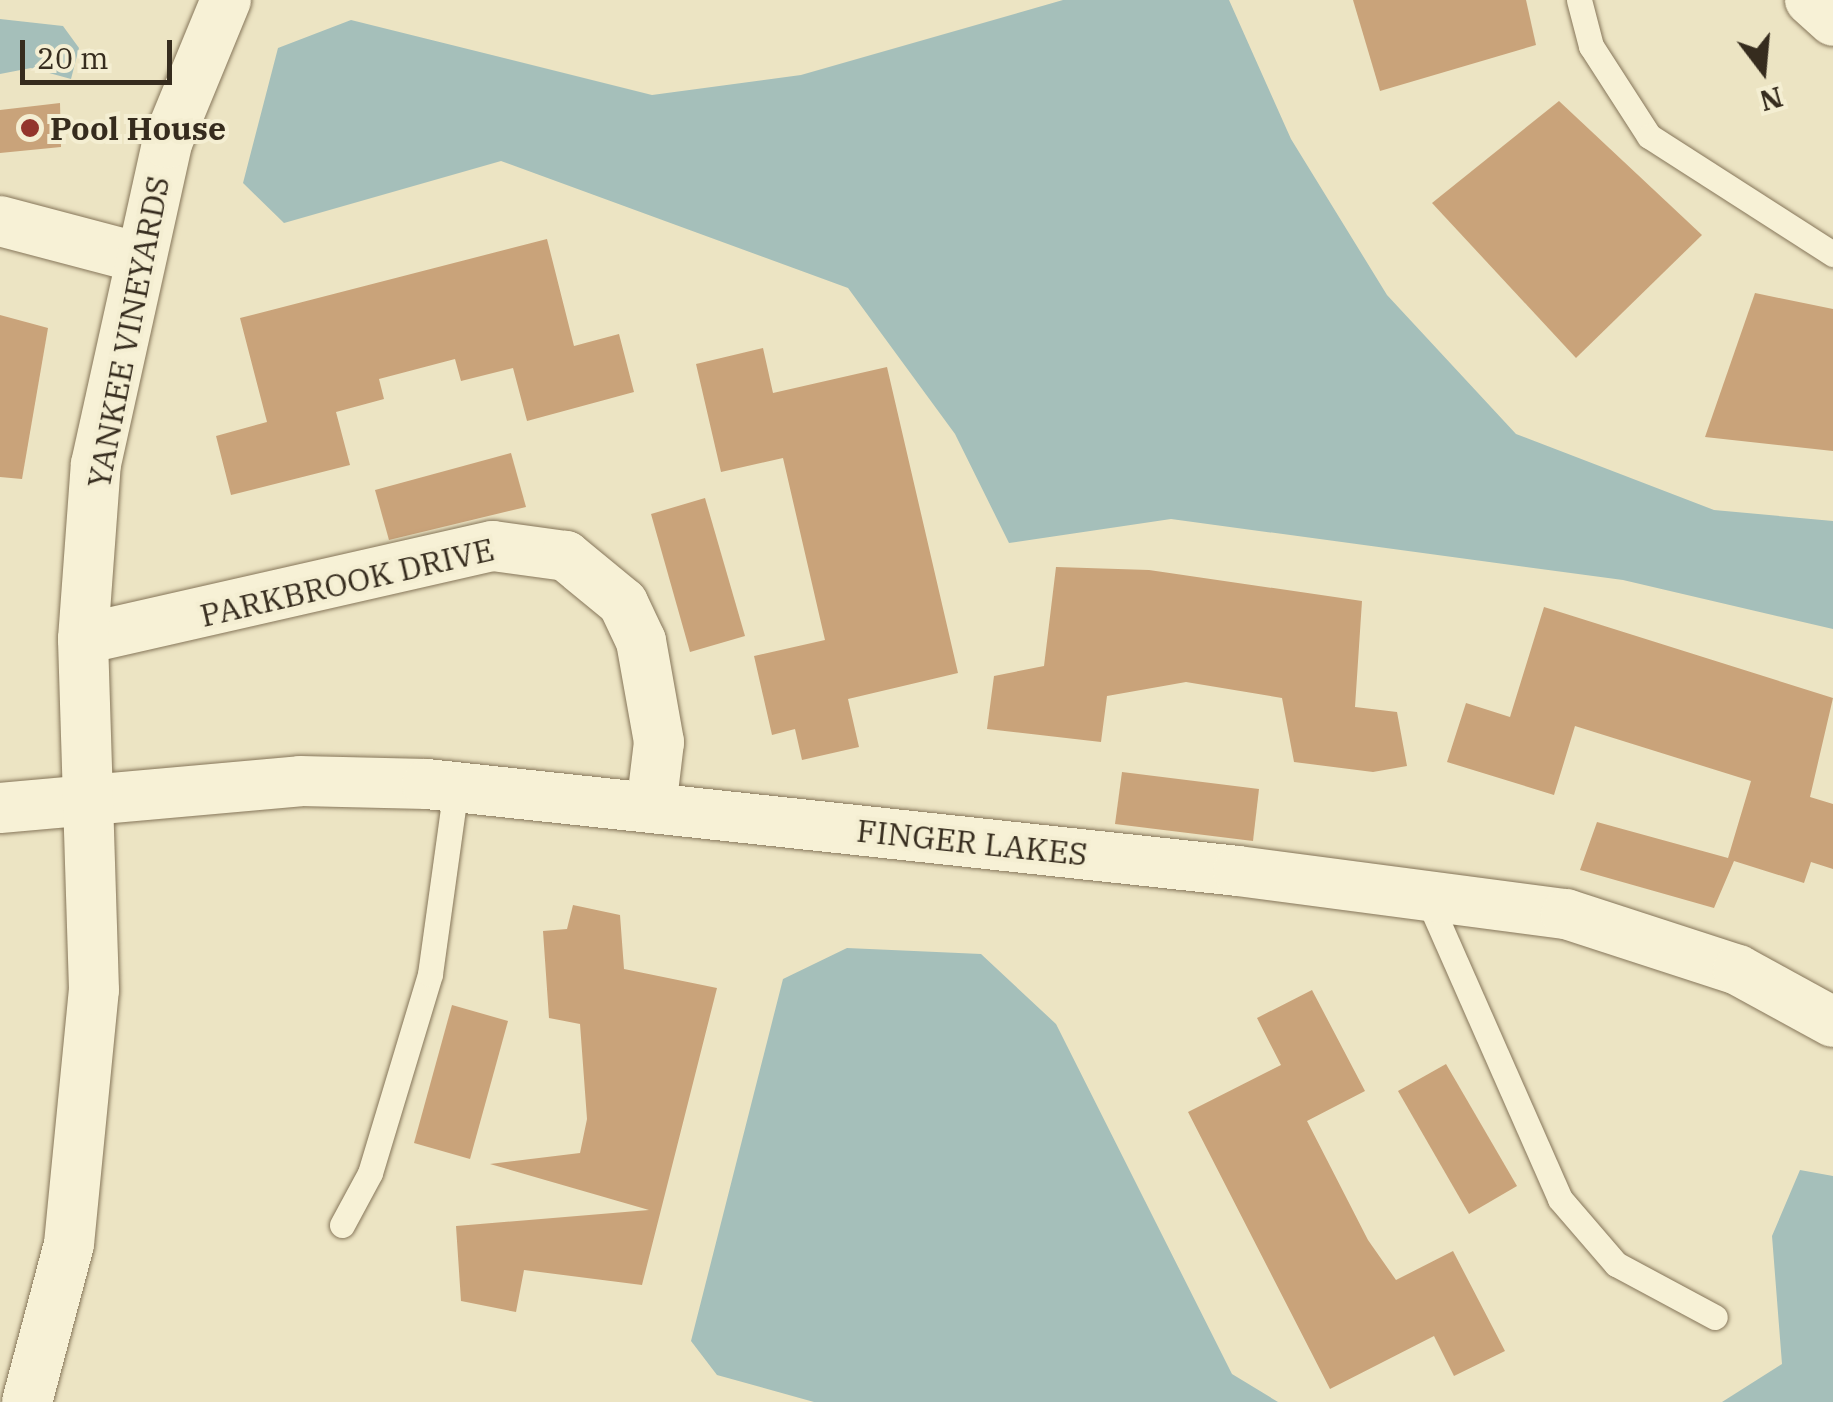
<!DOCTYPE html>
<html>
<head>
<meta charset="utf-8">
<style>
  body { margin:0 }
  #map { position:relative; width:1833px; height:1402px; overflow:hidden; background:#ece4c3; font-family:"IBM Plex Serif",serif }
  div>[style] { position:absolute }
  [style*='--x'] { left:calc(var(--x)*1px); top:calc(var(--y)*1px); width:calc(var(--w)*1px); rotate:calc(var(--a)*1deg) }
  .water>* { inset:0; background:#a5bfba }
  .building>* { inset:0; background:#c9a37a }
  .roads { filter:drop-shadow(0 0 2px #86765a) drop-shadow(0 0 2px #86765a) }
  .service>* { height:25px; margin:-12.5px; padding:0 12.5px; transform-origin:12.5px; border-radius:12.5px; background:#f7f1d6 }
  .minor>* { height:50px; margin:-25px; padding:0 25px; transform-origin:25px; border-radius:25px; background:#f7f1d6 }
  .dots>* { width:28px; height:28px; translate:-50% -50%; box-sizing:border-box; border:5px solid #f4eed2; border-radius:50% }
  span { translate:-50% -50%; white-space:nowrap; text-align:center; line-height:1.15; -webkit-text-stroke:8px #f4eed2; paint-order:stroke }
  .poi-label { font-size:32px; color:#362c1e; font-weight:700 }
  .left { translate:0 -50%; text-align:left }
  .street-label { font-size:32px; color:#362c1e }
  .north { position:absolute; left:1713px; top:20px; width:100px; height:100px; -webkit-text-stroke:8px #f4eed2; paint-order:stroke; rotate:164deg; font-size:28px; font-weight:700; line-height:40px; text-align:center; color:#362c1e }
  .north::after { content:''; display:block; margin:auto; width:35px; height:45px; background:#362c1e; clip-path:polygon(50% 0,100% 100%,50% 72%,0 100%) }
  .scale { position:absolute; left:20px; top:40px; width:152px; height:45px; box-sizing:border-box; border:5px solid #362c1e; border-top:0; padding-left:12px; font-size:30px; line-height:35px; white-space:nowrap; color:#362c1e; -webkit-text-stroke:8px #f4eed2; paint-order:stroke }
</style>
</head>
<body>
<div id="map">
  <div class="water">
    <i style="clip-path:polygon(1063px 0,1229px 0,1291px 139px,1387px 295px,1516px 434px,1714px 510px,1833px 521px,1833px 629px,1623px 580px,1171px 519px,1009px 543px,955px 434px,848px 288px,501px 161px,284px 223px,243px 183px,278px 48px,351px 20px,652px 95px,801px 75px)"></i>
    <i style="clip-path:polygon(0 19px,63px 26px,79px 48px,71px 79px,31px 68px,0 74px)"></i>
    <i style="clip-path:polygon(847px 948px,981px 954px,1056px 1024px,1232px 1374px,1278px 1402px,814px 1402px,717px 1375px,691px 1341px,783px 979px)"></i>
    <i style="clip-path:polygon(1800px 1170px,1833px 1176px,1833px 1402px,1722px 1402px,1782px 1364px,1772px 1236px)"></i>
  </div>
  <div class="building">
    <i style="clip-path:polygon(1353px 0,1526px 0,1536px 45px,1380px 91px)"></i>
    <i style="clip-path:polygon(1559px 101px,1702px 235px,1576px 358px,1432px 203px)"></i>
    <i style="clip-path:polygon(60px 103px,61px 147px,0 153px,0 110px)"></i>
    <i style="clip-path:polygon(547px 239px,574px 346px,619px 334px,634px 392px,527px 421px,513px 368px,461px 381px,455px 359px,379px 379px,384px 399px,336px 412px,350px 465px,231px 495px,216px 436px,267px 422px,240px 318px)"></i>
    <i style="clip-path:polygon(1755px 293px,1833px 309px,1833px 451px,1705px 437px)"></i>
    <i style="clip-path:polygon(0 315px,48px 328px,22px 479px,0 477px)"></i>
    <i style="clip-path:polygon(763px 348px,773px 393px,887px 367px,958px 673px,848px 699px,859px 747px,802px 760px,795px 729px,772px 735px,754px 656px,825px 640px,783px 458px,721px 472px,696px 364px)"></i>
    <i style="clip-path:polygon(511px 453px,526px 507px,389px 540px,375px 490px)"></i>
    <i style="clip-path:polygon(705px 498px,745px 636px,690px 652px,651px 514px)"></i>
    <i style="clip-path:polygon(1056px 567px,1149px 570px,1362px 601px,1355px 707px,1397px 712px,1407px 766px,1373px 772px,1294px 762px,1282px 698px,1186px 682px,1107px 696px,1101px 742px,987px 729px,994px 676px,1044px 666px)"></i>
    <i style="clip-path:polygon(1544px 607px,1833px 698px,1810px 797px,1833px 804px,1833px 869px,1811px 862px,1804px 883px,1734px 861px,1714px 908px,1580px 870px,1597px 822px,1728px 858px,1751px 781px,1575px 726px,1554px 795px,1447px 762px,1466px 703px,1510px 717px)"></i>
    <i style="clip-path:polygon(1122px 772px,1259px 789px,1253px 841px,1115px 824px)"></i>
    <i style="clip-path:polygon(573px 905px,620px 915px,624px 969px,717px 988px,642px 1285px,524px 1270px,516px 1312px,461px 1301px,456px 1226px,649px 1210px,490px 1164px,580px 1153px,587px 1119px,580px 1024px,549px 1018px,543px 931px,567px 929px)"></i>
    <i style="clip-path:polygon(1312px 990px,1365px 1091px,1307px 1121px,1368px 1240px,1396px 1280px,1453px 1251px,1505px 1351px,1454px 1376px,1434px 1336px,1330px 1389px,1188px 1112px,1281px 1065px,1257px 1018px)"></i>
    <i style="clip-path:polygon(452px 1005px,508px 1021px,470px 1159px,414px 1143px)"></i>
    <i style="clip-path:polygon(1446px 1064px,1517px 1186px,1469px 1214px,1398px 1091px)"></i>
  </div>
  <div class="roads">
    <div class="service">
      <i style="--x:1579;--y:0;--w:48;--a:75.4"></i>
      <i style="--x:1591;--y:46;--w:107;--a:57.2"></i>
      <i style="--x:1649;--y:136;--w:219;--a:32.7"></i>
      <i style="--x:1426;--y:895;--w:332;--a:66.2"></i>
      <i style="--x:1560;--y:1199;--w:86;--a:49.3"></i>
      <i style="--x:1616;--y:1264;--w:112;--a:28.2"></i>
      <i style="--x:342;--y:1225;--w:59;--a:-61.7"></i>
      <i style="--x:370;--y:1173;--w:208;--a:-73.2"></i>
      <i style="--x:430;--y:974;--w:189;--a:-82.1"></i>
    </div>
    <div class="minor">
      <i style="--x:1810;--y:0;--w:31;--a:42"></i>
      <i style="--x:0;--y:221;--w:141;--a:14.8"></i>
      <i style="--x:83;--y:639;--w:420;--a:-12.8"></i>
      <i style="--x:493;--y:546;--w:74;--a:7.8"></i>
      <i style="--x:566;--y:556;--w:74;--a:39.5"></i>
      <i style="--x:623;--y:603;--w:42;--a:64.7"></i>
      <i style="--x:641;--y:641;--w:103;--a:79.9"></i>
      <i style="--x:659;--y:742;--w:66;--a:96.9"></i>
      <i style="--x:0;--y:808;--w:301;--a:-5.1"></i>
      <i style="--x:300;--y:781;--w:127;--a:1.4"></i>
      <i style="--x:427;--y:784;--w:816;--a:6.12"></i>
      <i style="--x:1238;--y:871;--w:331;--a:7.5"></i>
      <i style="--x:1566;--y:914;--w:181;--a:18"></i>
      <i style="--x:1738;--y:970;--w:108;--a:28.7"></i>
      <i style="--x:27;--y:1402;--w:163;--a:-75.1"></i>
      <i style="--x:69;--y:1244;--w:255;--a:-84.4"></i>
      <i style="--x:94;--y:990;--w:351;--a:-91.8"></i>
      <i style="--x:83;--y:639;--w:175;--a:-85.8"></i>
      <i style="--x:96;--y:464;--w:329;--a:-77.5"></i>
      <i style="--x:167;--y:143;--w:155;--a:-67.6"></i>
    </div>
  </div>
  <div class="dots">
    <i style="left:30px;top:128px;background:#93352c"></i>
  </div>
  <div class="poi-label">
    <span class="left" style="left:50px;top:128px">Pool House</span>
  </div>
  <div class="street-label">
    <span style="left:128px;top:332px;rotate:-79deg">YANKEE VINEYARDS</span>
    <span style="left:347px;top:582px;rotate:-13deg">PARKBROOK DRIVE</span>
    <span style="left:972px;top:842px;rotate:6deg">FINGER LAKES</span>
  </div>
  <div class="north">N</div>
  <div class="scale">20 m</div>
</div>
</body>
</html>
